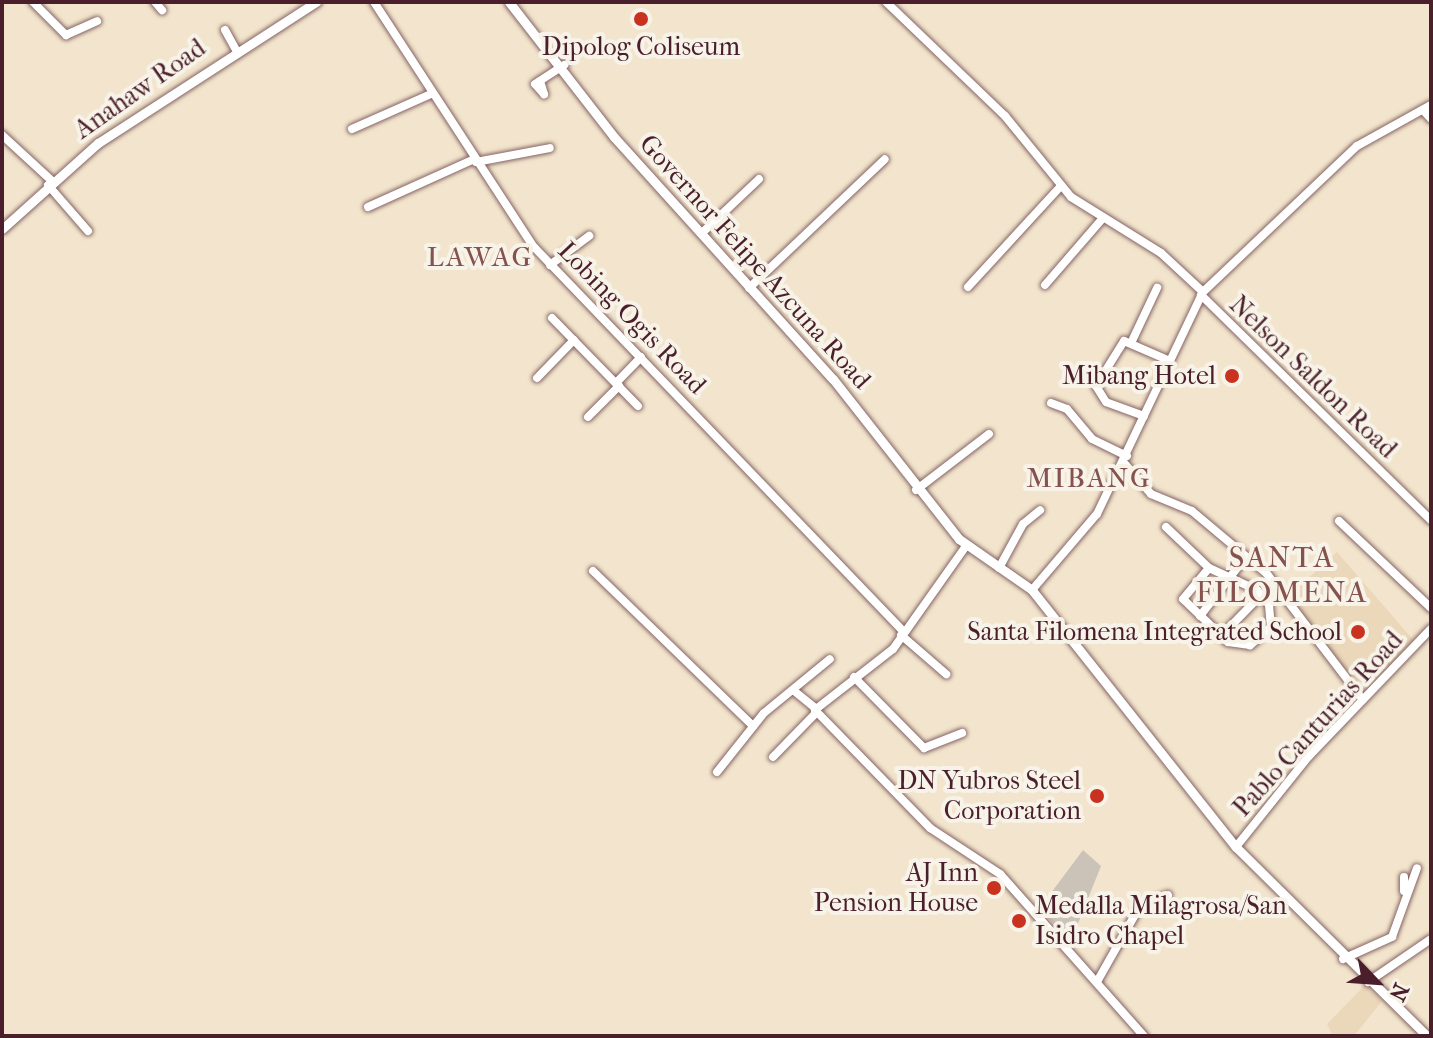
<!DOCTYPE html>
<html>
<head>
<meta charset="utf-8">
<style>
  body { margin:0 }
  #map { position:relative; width:1433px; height:1038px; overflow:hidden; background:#f3e5cd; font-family:"IM FELL French Canon",serif }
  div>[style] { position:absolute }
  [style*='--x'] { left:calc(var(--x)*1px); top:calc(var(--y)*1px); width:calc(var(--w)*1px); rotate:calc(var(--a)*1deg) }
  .built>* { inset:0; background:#ebd8ba }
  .industrial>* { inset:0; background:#cbc3b8 }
  .roads { filter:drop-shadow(0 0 2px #856464) drop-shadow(0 0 2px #856464) }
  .minor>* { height:8px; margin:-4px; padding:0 4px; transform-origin:4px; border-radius:4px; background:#fff }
  .tertiary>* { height:9px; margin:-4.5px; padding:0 4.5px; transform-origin:4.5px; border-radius:4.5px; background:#fff }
  .dots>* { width:22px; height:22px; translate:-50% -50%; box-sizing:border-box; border:4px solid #f7f3e8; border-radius:50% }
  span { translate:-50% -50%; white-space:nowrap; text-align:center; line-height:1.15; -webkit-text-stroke:8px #f7f3e8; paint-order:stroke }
  .poi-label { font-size:26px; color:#4a1f2b }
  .right { translate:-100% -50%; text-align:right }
  .left { translate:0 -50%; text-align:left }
  .street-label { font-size:26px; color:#4a1f2b }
  .neighbourhood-label { font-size:28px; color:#86524e; letter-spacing:2px }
  .quarter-label { font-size:30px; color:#86524e; letter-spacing:2px }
  .frame { position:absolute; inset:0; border:4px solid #4a1f2b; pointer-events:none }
  .north { position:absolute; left:1337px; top:942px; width:80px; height:80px; -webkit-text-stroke:6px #f7f3e8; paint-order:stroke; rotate:115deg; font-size:22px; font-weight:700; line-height:32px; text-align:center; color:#4a1f2b }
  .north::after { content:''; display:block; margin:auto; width:28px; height:36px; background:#4a1f2b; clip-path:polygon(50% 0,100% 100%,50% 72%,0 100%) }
</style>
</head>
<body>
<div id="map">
  <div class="built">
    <i style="clip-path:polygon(1337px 552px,1416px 643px,1363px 696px,1287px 597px)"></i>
    <i style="clip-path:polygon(1365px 985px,1382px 1001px,1354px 1036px,1333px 1036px,1327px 1024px)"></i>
  </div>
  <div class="industrial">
    <i style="clip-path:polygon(1083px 850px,1101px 866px,1071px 941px,1039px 909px)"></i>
  </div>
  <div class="roads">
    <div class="minor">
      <i style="--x:33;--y:2;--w:47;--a:45"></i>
      <i style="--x:66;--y:35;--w:34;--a:-24"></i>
      <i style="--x:155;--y:2;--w:11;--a:49"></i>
      <i style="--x:374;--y:2;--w:293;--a:56.9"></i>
      <i style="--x:534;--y:247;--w:531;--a:46.14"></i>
      <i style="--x:886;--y:2;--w:165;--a:43.8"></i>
      <i style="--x:1005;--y:116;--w:104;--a:50.8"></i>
      <i style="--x:1071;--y:197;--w:106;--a:31.9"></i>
      <i style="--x:1161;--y:253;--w:57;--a:42.9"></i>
      <i style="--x:225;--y:30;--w:23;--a:61"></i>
      <i style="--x:540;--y:81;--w:14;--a:73"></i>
      <i style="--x:544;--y:94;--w:13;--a:-132"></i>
      <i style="--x:535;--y:84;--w:35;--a:-33"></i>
      <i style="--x:1423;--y:110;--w:12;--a:48"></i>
      <i style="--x:352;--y:129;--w:86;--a:-23.9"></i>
      <i style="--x:2;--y:135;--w:68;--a:42.6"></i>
      <i style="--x:476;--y:162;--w:75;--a:-10.7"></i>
      <i style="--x:48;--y:185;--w:61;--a:49"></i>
      <i style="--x:368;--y:207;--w:114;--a:-24.3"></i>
      <i style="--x:703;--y:232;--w:77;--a:-43.4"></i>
      <i style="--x:550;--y:265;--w:49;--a:-36.6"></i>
      <i style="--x:1045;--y:285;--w:89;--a:-49.1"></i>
      <i style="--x:968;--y:287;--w:137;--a:-47.4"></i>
      <i style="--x:749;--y:288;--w:187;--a:-43.5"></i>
      <i style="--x:1201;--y:295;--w:322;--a:44.4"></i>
      <i style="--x:552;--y:318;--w:123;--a:45.7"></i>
      <i style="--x:1132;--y:341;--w:59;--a:-64.7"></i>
      <i style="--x:537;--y:378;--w:53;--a:-45.8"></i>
      <i style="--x:616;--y:383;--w:36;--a:-46"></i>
      <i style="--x:1051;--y:403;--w:17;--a:21"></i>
      <i style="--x:1067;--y:409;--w:39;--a:50"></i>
      <i style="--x:1092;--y:439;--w:39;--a:26"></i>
      <i style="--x:1144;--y:416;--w:40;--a:-159.8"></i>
      <i style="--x:1106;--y:402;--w:19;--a:-122"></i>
      <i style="--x:1096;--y:386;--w:53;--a:-58.1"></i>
      <i style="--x:1124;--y:341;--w:48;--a:23.4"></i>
      <i style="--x:588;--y:417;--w:44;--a:-45"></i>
      <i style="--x:1124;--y:463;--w:41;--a:48.9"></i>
      <i style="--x:1151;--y:494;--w:44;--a:22.5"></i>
      <i style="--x:1192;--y:511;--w:98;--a:40"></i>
      <i style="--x:1267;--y:574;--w:158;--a:52.7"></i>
      <i style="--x:916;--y:490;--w:92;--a:-37.5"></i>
      <i style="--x:1339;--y:521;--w:127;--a:43.4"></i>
      <i style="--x:1166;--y:527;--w:59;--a:43.6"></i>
      <i style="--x:1209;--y:568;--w:53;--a:24.6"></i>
      <i style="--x:1257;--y:590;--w:19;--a:51"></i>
      <i style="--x:1269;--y:605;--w:22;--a:85"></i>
      <i style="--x:1271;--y:627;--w:28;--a:139"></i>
      <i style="--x:1250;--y:645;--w:22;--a:-172"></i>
      <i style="--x:1228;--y:642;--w:62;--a:-136.3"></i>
      <i style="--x:1183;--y:599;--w:40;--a:-50"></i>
      <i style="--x:966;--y:546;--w:126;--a:125.3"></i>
      <i style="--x:893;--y:649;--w:99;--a:142"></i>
      <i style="--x:815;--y:710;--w:165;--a:45.7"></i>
      <i style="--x:930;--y:828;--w:84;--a:33.3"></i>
      <i style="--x:1000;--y:874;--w:217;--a:48.4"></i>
      <i style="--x:999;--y:568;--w:50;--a:-61.4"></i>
      <i style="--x:1023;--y:524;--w:22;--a:-39"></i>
      <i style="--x:593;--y:571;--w:223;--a:44.1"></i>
      <i style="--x:1032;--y:590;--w:100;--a:-49.5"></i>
      <i style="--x:1097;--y:514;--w:246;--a:-64.5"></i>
      <i style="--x:1203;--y:292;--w:212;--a:-43.5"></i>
      <i style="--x:1357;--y:146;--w:85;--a:-29"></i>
      <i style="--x:1200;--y:616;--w:72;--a:-52.3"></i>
      <i style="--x:901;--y:635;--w:60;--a:40.9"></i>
      <i style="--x:1221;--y:636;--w:57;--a:-45.7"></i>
      <i style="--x:854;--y:677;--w:100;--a:45.4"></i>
      <i style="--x:924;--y:748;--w:41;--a:-21.5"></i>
      <i style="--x:793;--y:690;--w:28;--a:39"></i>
      <i style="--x:773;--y:757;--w:62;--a:-45.7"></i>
      <i style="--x:717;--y:772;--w:75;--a:-51.5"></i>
      <i style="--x:764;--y:713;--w:85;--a:-39.3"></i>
      <i style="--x:1236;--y:847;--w:117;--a:-51.3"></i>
      <i style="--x:1309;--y:756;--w:176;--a:-46.2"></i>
      <i style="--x:1404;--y:877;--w:14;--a:90"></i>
      <i style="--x:1343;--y:959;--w:54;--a:-24.2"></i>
      <i style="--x:1392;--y:937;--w:73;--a:-70.1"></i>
      <i style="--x:1098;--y:980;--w:85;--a:-60.4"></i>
      <i style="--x:1140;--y:906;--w:30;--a:-21"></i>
      <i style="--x:1368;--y:982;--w:76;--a:-34.3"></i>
    </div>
    <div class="tertiary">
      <i style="--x:509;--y:2;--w:171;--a:52.1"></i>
      <i style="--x:614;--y:137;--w:326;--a:47.9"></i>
      <i style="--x:833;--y:379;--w:204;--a:51.8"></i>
      <i style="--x:959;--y:539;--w:89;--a:34.9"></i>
      <i style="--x:1032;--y:590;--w:328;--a:51.6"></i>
      <i style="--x:1236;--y:847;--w:269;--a:44.7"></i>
      <i style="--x:2;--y:229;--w:129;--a:-41.9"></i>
      <i style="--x:98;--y:143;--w:260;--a:-32.9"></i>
    </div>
  </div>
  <div class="dots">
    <i style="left:641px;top:19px;background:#c8321e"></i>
    <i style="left:1232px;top:376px;background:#c8321e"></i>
    <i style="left:1358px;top:632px;background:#c8321e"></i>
    <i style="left:1097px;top:796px;background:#c8321e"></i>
    <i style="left:994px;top:888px;background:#c8321e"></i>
    <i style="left:1019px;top:921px;background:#c8321e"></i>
  </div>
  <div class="poi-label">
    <span style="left:641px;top:47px">Dipolog Coliseum</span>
    <span class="right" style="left:1216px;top:376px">Mibang Hotel</span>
    <span class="right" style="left:1342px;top:632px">Santa Filomena Integrated School</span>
    <span class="right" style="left:1081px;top:796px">DN Yubros Steel<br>Corporation</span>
    <span class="right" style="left:978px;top:888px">AJ Inn<br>Pension House</span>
    <span class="left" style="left:1035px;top:921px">Medalla Milagrosa/San<br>Isidro Chapel</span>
  </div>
  <div class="street-label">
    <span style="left:140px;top:89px;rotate:-35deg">Anahaw Road</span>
    <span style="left:755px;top:262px;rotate:48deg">Governor Felipe Azcuna Road</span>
    <span style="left:632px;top:318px;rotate:46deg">Lobing Ogis Road</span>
    <span style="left:1313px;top:377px;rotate:44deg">Nelson Saldon Road</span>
    <span style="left:1318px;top:724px;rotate:-48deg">Pablo Canturias Road</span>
  </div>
  <div class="neighbourhood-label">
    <span style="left:480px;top:257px">LAWAG</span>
    <span style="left:1089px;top:478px">MIBANG</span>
  </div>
  <div class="quarter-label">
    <span style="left:1282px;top:575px">SANTA<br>FILOMENA</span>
  </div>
  <div class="frame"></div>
  <div class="north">N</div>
</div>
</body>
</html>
